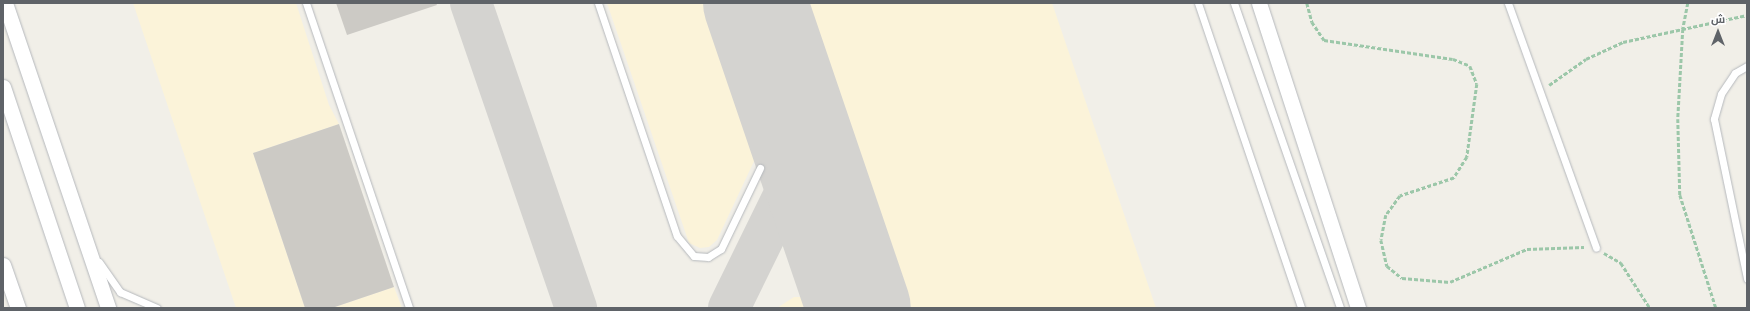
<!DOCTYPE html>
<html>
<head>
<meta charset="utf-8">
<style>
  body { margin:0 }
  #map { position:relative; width:1750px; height:311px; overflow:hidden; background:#f1efe8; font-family:Figtree,Cairo,sans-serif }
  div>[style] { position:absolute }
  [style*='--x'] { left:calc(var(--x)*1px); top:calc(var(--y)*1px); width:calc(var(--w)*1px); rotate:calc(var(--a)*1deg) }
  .sand>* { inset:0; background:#fbf3d9 }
  .taxiway>* { height:42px; margin:-21px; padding:0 21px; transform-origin:21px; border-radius:21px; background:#d4d3d0 }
  .runway>* { height:104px; margin:-52px; padding:0 52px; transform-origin:52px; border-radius:52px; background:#d4d3d0 }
  .building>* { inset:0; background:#cccac5 }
  .path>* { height:2.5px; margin-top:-1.25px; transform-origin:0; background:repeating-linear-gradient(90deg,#9cc7a9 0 4px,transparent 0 6px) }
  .roads { filter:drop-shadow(0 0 1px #b5b8bc) drop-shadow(0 0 1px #b5b8bc) }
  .lane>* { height:7px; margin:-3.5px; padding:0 3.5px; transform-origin:3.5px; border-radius:3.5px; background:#fff }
  .street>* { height:15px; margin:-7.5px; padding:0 7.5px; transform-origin:7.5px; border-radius:7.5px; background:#fff }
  span { translate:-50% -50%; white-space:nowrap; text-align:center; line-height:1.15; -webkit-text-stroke:3.5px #fff; paint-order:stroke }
  .frame { position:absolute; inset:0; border:4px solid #5f6368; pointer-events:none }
  .north { position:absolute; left:1698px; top:12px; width:40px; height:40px; -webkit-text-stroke:3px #fff; paint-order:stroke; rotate:0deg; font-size:11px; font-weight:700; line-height:16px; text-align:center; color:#5f6368 }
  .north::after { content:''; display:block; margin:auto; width:14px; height:18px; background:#5f6368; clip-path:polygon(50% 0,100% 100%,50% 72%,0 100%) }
</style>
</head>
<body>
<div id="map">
  <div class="sand">
    <i style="clip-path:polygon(133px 3px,296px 3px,329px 105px,339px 124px,253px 153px,305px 308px,236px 308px)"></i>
    <i style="clip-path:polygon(607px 3px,704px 3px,756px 157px,717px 240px,709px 247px,700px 248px,689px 243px)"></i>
    <i style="clip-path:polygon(806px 3px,1052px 3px,1156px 308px,910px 308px)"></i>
    <i style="clip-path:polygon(394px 287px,402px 308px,332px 308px)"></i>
    <i style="clip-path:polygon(794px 297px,804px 297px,807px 308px,777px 308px)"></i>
  </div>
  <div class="taxiway">
    <i style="--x:471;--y:3;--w:323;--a:71"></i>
    <i style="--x:729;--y:308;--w:153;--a:-63.9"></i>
    <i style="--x:796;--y:171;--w:31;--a:-77"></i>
  </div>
  <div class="runway">
    <i style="--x:755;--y:3;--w:322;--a:71.2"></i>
  </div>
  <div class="building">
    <i style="clip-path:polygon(336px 3px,436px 3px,437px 5px,347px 35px)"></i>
    <i style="clip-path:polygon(339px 124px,394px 287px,332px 308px,305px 308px,253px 153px)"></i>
  </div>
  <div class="path">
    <i style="--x:1307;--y:3;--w:20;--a:75"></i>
    <i style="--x:1312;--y:22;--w:22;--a:56"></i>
    <i style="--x:1324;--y:40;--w:130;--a:8.4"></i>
    <i style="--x:1453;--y:59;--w:18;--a:22"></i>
    <i style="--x:1470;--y:66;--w:19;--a:69"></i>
    <i style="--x:1477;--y:84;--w:74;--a:97.8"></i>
    <i style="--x:1467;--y:157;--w:25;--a:122"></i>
    <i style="--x:1454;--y:178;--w:57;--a:161.6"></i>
    <i style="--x:1400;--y:196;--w:24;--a:126"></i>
    <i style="--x:1386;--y:215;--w:25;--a:101"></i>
    <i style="--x:1381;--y:240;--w:27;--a:77"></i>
    <i style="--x:1387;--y:266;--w:19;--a:39"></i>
    <i style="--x:1402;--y:278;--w:48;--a:4.8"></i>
    <i style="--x:1450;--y:282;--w:84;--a:-23.2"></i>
    <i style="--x:1527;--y:249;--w:57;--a:-2"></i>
    <i style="--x:1688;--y:3;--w:26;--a:101"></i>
    <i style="--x:1683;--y:29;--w:90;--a:93.2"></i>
    <i style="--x:1678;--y:119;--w:76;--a:88.5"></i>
    <i style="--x:1680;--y:195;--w:119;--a:72.3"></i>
    <i style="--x:1549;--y:85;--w:45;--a:-35.1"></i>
    <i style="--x:1586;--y:59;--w:41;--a:-24.7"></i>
    <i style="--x:1623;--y:42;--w:127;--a:-12.3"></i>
    <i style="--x:1604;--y:253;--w:20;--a:30"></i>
    <i style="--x:1621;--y:263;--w:54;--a:57.2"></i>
  </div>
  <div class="roads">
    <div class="lane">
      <i style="--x:306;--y:3;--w:322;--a:71.3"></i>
      <i style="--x:598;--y:3;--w:246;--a:71.3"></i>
      <i style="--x:677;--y:236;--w:26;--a:50"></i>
      <i style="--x:694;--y:256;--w:14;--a:4"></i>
      <i style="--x:708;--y:257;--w:15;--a:-32"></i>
      <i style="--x:721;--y:249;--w:90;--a:-64.3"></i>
      <i style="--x:1198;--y:3;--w:322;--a:71.3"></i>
      <i style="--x:1234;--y:3;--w:323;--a:70.8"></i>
      <i style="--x:1508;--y:3;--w:260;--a:70.2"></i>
      <i style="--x:1747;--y:66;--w:14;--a:150"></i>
      <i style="--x:1735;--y:73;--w:25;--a:124"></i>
      <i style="--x:1721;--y:94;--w:26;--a:106"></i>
      <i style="--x:1714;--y:119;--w:163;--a:78.3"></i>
      <i style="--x:99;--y:262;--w:37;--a:55"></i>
      <i style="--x:120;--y:292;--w:40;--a:23.4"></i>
    </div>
    <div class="street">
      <i style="--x:5;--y:3;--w:322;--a:71.3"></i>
      <i style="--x:1259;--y:3;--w:321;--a:72"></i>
      <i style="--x:3;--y:87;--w:233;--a:71.5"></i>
      <i style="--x:3;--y:265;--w:46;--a:70.8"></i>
    </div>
  </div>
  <div class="frame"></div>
  <div class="north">ش</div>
</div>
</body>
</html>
